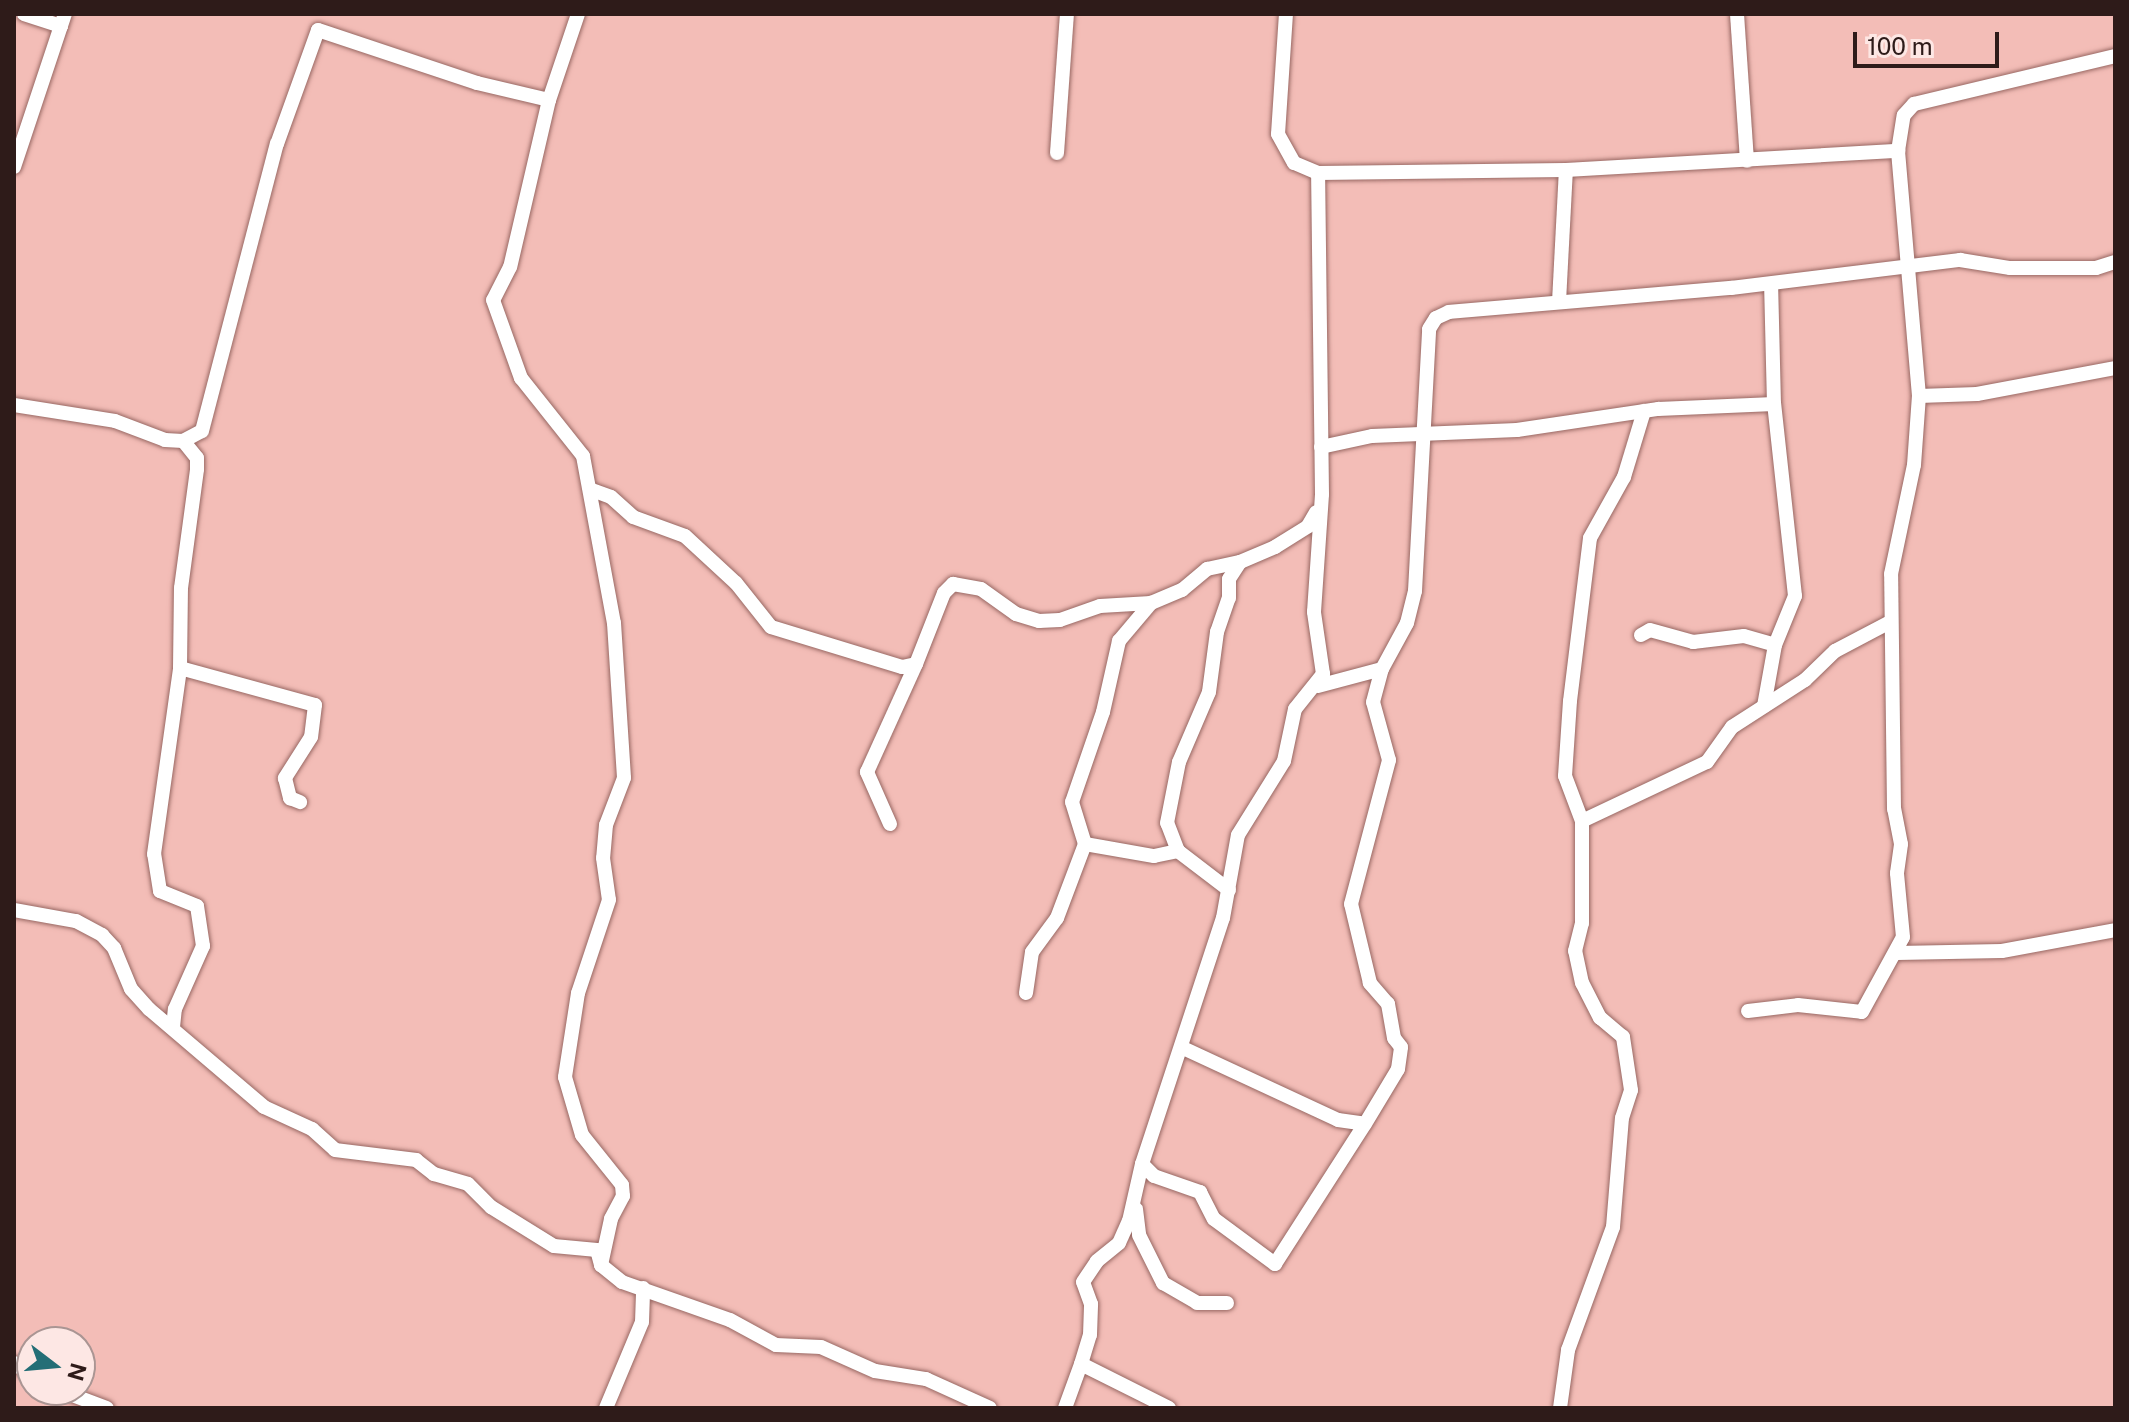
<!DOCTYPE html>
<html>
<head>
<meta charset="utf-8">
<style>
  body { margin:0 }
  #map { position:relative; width:2129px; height:1422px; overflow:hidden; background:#f3bdb7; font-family:"Public Sans",sans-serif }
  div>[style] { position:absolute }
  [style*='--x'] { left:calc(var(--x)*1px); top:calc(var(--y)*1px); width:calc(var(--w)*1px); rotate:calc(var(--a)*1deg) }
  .roads { filter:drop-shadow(0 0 2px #986863) drop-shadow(0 0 2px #986863) }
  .minor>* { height:14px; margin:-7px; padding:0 7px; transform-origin:7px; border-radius:7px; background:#fff }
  span { translate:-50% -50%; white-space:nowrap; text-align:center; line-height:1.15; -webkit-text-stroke:8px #fde7e4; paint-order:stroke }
  .frame { position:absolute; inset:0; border:16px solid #2e1b19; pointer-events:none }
  .north { position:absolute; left:16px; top:1326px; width:80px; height:80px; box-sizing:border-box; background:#fde7e4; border:2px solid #aa9593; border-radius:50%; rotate:106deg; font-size:22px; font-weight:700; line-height:32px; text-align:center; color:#2e1b19 }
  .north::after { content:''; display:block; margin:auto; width:28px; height:36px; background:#246e76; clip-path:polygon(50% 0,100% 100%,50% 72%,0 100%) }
  .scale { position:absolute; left:1853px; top:32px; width:146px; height:36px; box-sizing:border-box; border:4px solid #2e1b19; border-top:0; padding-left:10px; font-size:24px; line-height:28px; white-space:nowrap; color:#2e1b19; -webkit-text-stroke:6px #fde7e4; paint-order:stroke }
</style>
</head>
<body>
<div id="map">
  <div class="roads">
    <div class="minor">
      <i style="--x:24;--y:14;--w:39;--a:18"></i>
      <i style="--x:578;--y:14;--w:91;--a:108.6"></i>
      <i style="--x:549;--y:100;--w:171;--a:103.1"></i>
      <i style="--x:510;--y:267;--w:37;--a:117"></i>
      <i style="--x:493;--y:300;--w:83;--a:70.3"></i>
      <i style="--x:521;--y:378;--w:100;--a:51.5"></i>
      <i style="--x:583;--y:456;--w:170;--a:79.5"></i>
      <i style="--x:614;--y:623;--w:155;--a:86.3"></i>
      <i style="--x:624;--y:778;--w:50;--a:111"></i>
      <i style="--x:606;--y:825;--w:33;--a:95"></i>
      <i style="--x:603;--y:858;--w:42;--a:81.9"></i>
      <i style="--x:609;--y:900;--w:98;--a:108.4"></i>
      <i style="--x:578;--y:993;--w:85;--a:98.8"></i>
      <i style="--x:565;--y:1077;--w:60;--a:73.7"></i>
      <i style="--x:582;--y:1135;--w:64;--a:51.3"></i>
      <i style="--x:622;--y:1185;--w:11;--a:85"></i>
      <i style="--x:623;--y:1196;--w:26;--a:118"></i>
      <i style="--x:611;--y:1219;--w:47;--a:102.3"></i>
      <i style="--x:1737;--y:14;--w:147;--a:86.1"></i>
      <i style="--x:1057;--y:153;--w:139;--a:-85.9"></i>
      <i style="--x:14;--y:167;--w:161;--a:-71.6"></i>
      <i style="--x:1318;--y:173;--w:248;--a:-0.7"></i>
      <i style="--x:1566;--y:170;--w:333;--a:-3.3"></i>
      <i style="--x:1559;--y:302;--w:132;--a:-87"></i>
      <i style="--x:1919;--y:396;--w:58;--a:-2"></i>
      <i style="--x:1977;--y:394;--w:140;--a:-10.7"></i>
      <i style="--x:14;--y:405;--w:102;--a:9"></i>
      <i style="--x:115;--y:421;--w:53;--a:20.8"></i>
      <i style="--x:165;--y:440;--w:18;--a:3"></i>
      <i style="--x:183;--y:441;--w:21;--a:-28"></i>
      <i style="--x:202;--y:431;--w:297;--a:-75.4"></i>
      <i style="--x:277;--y:144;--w:121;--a:-70.2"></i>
      <i style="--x:318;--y:30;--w:168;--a:18.4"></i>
      <i style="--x:477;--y:83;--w:74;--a:13.3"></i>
      <i style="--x:1321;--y:447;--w:52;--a:-12.2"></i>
      <i style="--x:1372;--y:436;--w:145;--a:-2.4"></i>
      <i style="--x:1517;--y:430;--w:143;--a:-8.5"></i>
      <i style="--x:1658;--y:409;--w:116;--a:-2.5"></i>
      <i style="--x:592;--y:490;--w:20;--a:20"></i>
      <i style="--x:611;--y:497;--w:30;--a:42"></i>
      <i style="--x:633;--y:517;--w:55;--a:20.1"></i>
      <i style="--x:685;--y:536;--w:69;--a:42.7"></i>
      <i style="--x:736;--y:583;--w:56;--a:51.5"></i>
      <i style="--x:771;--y:627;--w:137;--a:17"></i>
      <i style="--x:902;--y:667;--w:14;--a:-12"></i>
      <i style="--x:916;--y:664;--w:76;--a:-68.5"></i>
      <i style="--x:944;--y:593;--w:13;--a:-45"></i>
      <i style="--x:953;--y:584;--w:28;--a:10"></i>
      <i style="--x:981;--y:589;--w:43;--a:35.5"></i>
      <i style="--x:1016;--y:614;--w:24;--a:17"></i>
      <i style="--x:1039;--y:621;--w:21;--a:-3"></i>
      <i style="--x:1060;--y:620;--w:42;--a:-19.3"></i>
      <i style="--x:1100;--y:606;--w:51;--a:-3.4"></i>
      <i style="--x:1151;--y:603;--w:34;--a:-23"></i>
      <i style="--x:1182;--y:590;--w:33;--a:-40"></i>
      <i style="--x:1207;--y:569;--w:34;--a:-12"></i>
      <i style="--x:1240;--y:562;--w:38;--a:-23"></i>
      <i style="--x:1275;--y:547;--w:39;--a:-32"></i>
      <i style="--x:1308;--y:526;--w:16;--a:-60"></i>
      <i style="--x:1641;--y:635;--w:10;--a:-29"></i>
      <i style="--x:1650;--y:630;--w:45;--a:15.6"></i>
      <i style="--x:1693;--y:642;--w:51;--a:-6.7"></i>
      <i style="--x:1744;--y:636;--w:32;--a:16"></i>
      <i style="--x:180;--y:668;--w:140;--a:15.3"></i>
      <i style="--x:315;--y:705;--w:32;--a:97"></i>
      <i style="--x:311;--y:737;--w:49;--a:122.4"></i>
      <i style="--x:285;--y:778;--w:21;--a:76"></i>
      <i style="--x:290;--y:798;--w:11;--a:22"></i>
      <i style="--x:1318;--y:686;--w:66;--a:-14.9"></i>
      <i style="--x:1382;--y:669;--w:52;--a:-61.5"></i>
      <i style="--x:1407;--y:623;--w:33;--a:-76"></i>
      <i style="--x:1415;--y:591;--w:262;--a:-86.9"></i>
      <i style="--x:1429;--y:329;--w:13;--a:-58"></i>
      <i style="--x:1436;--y:318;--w:14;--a:-25"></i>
      <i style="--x:1449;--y:312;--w:283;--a:-4.9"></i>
      <i style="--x:1731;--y:288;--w:231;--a:-7"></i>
      <i style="--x:1960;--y:260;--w:51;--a:9.1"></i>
      <i style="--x:2010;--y:268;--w:86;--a:0"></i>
      <i style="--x:2096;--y:268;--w:20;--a:-18"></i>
      <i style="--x:1764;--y:706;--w:62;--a:-79.8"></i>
      <i style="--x:1775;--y:645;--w:53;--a:-67.8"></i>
      <i style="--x:1795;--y:596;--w:193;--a:-96.2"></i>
      <i style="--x:1774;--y:404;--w:120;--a:-91.4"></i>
      <i style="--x:1582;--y:821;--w:138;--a:-25.3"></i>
      <i style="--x:1707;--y:762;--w:43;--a:-54.5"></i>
      <i style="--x:1732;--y:727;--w:87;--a:-32.8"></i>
      <i style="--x:1805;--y:680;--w:42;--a:-44"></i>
      <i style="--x:1835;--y:651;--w:62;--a:-27.8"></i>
      <i style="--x:890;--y:824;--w:57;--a:-113.9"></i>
      <i style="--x:867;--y:772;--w:119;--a:-65.6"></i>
      <i style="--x:1085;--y:844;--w:70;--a:9.9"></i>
      <i style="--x:1154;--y:856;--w:25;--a:-12"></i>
      <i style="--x:1229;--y:890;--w:64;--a:-142.6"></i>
      <i style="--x:1178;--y:851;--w:30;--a:-111"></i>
      <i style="--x:1167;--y:823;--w:62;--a:-78.9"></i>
      <i style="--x:1179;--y:762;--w:76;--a:-66.8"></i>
      <i style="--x:1209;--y:692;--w:61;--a:-82.4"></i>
      <i style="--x:1217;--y:632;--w:36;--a:-71"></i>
      <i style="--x:1229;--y:598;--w:19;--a:-90"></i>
      <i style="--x:1229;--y:579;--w:20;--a:-57"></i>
      <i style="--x:14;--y:910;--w:63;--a:10.1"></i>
      <i style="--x:76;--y:921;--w:30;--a:28"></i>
      <i style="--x:102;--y:935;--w:18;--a:47"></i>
      <i style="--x:114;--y:948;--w:44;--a:67.5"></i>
      <i style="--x:131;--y:989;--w:27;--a:48"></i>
      <i style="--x:149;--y:1009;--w:151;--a:40.4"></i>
      <i style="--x:264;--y:1107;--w:53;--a:24.6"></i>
      <i style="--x:312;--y:1129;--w:31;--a:42"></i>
      <i style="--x:335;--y:1150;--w:82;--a:7"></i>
      <i style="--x:416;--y:1160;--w:23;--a:38"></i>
      <i style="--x:434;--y:1174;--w:35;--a:16"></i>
      <i style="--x:468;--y:1184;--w:33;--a:45"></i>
      <i style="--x:491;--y:1207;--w:74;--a:31.8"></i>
      <i style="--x:554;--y:1246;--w:43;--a:5.3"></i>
      <i style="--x:597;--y:1250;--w:16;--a:75"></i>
      <i style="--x:601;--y:1265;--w:27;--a:39"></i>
      <i style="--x:622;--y:1282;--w:114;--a:19.4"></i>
      <i style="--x:730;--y:1320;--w:52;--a:28.5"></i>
      <i style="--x:776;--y:1345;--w:45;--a:2.5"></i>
      <i style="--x:821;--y:1347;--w:59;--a:24"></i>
      <i style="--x:875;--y:1371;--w:52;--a:8.9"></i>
      <i style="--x:926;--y:1379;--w:70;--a:24.4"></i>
      <i style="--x:1897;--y:953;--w:105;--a:-1.1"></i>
      <i style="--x:2002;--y:951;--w:115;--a:-10.5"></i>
      <i style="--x:1026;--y:993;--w:41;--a:-81.7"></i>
      <i style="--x:1032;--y:952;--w:42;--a:-53.7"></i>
      <i style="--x:1057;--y:918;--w:79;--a:-69.3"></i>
      <i style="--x:1085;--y:844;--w:44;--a:-107.2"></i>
      <i style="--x:1072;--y:802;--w:95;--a:-71"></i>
      <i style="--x:1103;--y:712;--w:73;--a:-77.3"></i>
      <i style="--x:1119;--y:641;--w:50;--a:-49.9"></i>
      <i style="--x:1748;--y:1011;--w:50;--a:-6.8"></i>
      <i style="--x:1798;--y:1005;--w:64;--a:6.2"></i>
      <i style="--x:1862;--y:1012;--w:85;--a:-61.3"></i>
      <i style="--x:1903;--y:937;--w:64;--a:-95.4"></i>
      <i style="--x:1897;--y:873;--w:29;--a:-82"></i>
      <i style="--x:1901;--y:844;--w:36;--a:-101"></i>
      <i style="--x:1894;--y:809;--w:235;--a:-90.7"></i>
      <i style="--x:1891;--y:574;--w:111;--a:-78.1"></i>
      <i style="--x:1914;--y:465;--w:69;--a:-85.9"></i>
      <i style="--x:1919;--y:396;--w:246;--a:-94.9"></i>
      <i style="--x:1898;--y:151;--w:36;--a:-81"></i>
      <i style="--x:1904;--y:115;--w:15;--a:-48"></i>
      <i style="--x:1914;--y:104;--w:207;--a:-13.4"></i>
      <i style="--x:173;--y:1027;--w:18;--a:-84"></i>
      <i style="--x:175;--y:1009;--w:69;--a:-66"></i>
      <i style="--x:203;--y:946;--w:40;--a:-98.5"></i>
      <i style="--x:197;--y:906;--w:40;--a:-158"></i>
      <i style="--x:160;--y:891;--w:37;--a:-99"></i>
      <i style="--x:154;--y:854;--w:188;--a:-82"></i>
      <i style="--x:180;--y:668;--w:80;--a:-89.3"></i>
      <i style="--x:181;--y:588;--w:120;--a:-82.3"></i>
      <i style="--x:197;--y:469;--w:11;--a:-90"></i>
      <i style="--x:197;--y:458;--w:22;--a:-129"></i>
      <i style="--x:1183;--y:1048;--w:171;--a:24.9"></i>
      <i style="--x:1338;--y:1120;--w:27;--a:8"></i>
      <i style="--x:1365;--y:1124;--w:64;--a:-59"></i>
      <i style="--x:1398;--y:1069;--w:22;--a:-82"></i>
      <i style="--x:1401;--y:1047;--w:11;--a:-128"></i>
      <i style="--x:1394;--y:1038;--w:35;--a:-100"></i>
      <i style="--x:1388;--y:1004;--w:28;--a:-131"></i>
      <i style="--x:1370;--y:983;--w:81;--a:-103.5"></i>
      <i style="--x:1351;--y:904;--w:149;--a:-75.2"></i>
      <i style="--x:1389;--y:760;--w:60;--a:-105.4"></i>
      <i style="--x:1373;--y:702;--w:34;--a:-75"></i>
      <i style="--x:1142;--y:1164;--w:17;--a:45"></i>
      <i style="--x:1154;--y:1176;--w:49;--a:19.2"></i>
      <i style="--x:1200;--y:1192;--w:30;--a:63"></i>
      <i style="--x:1214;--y:1219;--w:76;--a:36.4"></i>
      <i style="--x:1275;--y:1264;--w:166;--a:-57.3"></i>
      <i style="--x:1136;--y:1209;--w:26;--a:83"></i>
      <i style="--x:1139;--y:1235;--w:54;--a:63.4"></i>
      <i style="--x:1163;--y:1283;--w:39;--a:30"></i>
      <i style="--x:1197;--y:1303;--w:30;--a:0"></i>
      <i style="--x:14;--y:1363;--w:22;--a:36"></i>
      <i style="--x:59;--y:1390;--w:51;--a:20.6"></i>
      <i style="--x:606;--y:1408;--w:93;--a:-67.3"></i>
      <i style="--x:642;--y:1322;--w:34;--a:-88"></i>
      <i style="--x:1065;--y:1408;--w:47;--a:-70"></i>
      <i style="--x:1169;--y:1408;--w:98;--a:-153.4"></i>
      <i style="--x:1081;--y:1364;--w:30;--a:-73"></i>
      <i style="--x:1090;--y:1335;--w:31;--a:-88"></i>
      <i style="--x:1091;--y:1304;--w:23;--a:-110"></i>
      <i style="--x:1083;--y:1282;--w:25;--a:-56"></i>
      <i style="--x:1097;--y:1261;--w:28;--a:-39"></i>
      <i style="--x:1119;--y:1243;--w:24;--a:-66"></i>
      <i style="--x:1129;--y:1221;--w:58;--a:-77.2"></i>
      <i style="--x:1142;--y:1164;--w:259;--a:-71.8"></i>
      <i style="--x:1223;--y:918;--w:84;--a:-79.8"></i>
      <i style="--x:1238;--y:835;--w:87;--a:-58.1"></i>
      <i style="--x:1284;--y:761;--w:53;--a:-78.1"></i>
      <i style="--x:1295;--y:709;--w:45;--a:-51.3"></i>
      <i style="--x:1323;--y:674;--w:63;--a:-98.3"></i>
      <i style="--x:1314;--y:612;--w:118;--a:-86.1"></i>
      <i style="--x:1322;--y:494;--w:321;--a:-90.7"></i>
      <i style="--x:1318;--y:173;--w:26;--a:-157"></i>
      <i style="--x:1294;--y:163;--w:33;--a:-119"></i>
      <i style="--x:1278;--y:134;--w:120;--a:-86.2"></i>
      <i style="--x:1560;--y:1408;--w:59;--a:-82.1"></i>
      <i style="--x:1568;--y:1350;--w:131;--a:-69.9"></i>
      <i style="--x:1613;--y:1227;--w:109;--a:-85.3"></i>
      <i style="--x:1622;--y:1118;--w:29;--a:-72"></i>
      <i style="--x:1631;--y:1090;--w:54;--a:-98.6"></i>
      <i style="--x:1623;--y:1037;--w:30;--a:-140"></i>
      <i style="--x:1600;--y:1018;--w:39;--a:-117"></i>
      <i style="--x:1582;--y:983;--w:33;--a:-102"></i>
      <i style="--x:1575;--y:951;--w:29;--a:-76"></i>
      <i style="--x:1582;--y:923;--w:102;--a:-90"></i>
      <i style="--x:1582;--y:821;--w:48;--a:-110.7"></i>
      <i style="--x:1565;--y:776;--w:75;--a:-86.2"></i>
      <i style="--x:1570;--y:701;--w:164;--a:-83"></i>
      <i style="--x:1590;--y:538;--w:70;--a:-60.9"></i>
      <i style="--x:1624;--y:477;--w:69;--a:-73.1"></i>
    </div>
  </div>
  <div class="frame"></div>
  <div class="north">N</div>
  <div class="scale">100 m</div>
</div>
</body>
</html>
